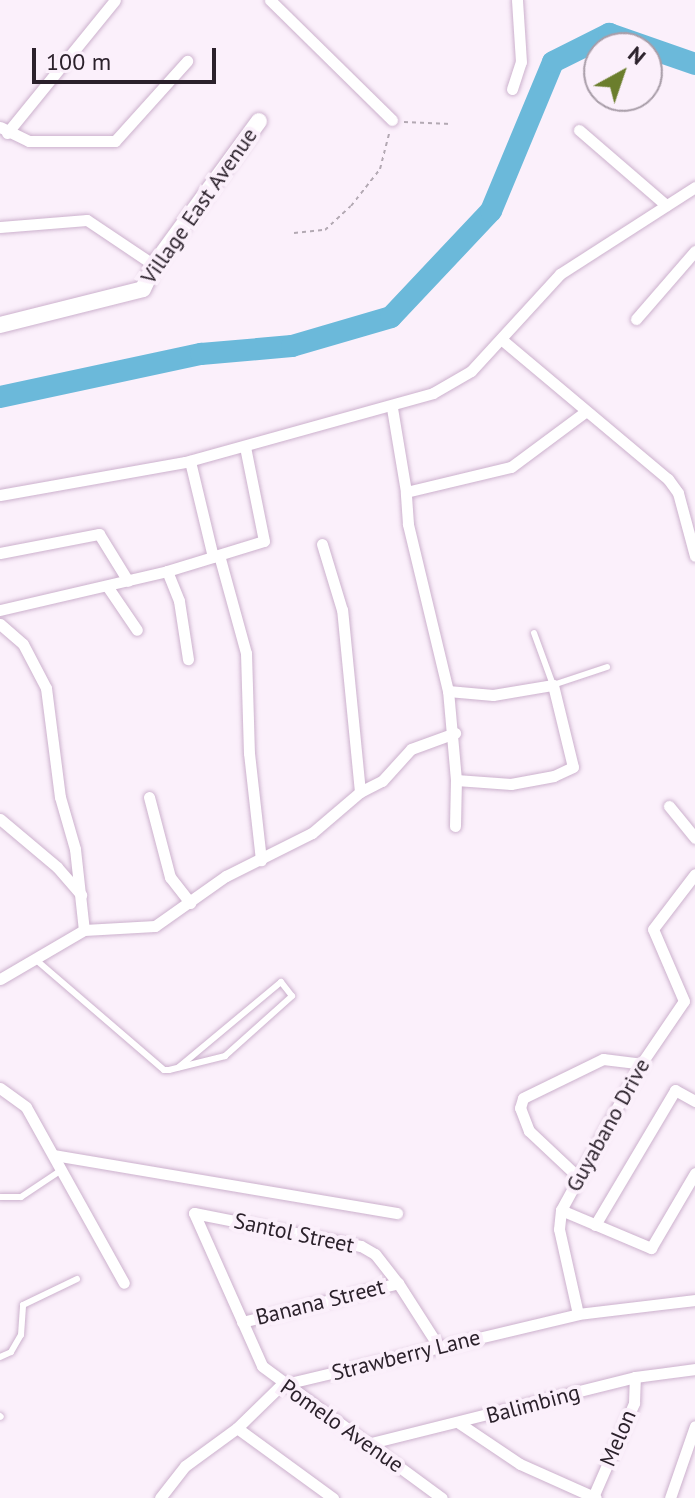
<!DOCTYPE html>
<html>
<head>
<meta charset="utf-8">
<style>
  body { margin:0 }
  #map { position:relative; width:695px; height:1498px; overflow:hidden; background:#fbf0fb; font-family:"PT Sans",sans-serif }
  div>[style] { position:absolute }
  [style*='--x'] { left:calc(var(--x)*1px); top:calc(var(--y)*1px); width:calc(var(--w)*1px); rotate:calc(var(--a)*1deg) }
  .river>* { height:22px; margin:-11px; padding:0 11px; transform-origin:11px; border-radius:11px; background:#6bb9da }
  .path>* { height:2px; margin-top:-1px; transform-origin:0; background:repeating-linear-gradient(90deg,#b3a9b3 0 4px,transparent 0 8px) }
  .roads { filter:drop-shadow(0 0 2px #ccb1cd) drop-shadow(0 0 2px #ccb1cd) }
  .lane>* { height:6px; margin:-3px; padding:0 3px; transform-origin:3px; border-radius:3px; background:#fff }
  .street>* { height:11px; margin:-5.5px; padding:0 5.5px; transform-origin:5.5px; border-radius:5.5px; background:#fff }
  .secondary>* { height:16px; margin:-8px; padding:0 8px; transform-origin:8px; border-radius:8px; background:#fff }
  span { translate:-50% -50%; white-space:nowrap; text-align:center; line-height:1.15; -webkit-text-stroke:8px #fbf0fb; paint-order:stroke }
  .street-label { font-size:22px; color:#2b212b }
  .north { position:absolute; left:583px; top:32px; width:80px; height:80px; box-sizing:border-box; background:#fbf0fb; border:2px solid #a89da8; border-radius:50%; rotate:40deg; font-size:22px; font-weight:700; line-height:32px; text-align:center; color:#2b212b }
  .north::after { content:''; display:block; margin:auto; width:28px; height:36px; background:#6b7e2d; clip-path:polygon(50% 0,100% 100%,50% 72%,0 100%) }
  .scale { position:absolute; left:32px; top:48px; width:184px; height:36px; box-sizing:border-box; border:4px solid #2b212b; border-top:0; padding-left:10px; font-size:24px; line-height:28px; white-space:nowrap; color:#2b212b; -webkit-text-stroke:6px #fbf0fb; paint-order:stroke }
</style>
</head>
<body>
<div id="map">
  <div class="river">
    <i style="--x:0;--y:397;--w:206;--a:-12.1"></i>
    <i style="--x:201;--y:354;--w:91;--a:-5"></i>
    <i style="--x:292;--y:346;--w:103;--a:-16.3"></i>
    <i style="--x:391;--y:317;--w:146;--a:-46.7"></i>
    <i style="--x:491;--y:211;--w:161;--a:-67.4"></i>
    <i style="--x:553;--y:62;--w:63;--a:-26.6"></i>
    <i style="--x:609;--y:34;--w:91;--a:19.2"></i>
  </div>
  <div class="path">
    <i style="--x:404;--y:122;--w:47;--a:2.4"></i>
    <i style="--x:294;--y:233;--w:31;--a:-6"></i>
    <i style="--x:325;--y:230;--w:35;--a:-43"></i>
    <i style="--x:351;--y:206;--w:47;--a:-51.9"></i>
    <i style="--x:380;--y:169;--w:40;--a:-75.6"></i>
  </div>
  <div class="roads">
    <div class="lane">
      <i style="--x:534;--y:633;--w:55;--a:69.9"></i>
      <i style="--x:553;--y:685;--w:57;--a:-18.4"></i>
      <i style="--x:35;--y:959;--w:170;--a:40.7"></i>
      <i style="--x:164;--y:1070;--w:5;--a:0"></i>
      <i style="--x:169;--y:1070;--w:58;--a:-14"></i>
      <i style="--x:225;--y:1056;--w:90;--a:-41.8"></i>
      <i style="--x:292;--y:996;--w:18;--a:-128"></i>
      <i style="--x:281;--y:982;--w:133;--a:140.2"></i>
      <i style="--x:0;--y:1197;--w:21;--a:0"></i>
      <i style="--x:21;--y:1197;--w:50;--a:-33.7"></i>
      <i style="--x:0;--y:1357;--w:12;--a:-24"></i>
      <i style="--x:11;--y:1352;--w:20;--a:-60"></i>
      <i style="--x:21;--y:1335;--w:30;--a:-86"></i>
      <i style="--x:23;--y:1305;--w:60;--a:-25.7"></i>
      <i style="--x:0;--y:1416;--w:1;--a:45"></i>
    </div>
    <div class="street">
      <i style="--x:270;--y:0;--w:171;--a:44.5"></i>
      <i style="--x:512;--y:89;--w:28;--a:-72"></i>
      <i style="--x:521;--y:62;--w:62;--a:-93.7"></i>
      <i style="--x:0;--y:127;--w:32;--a:26"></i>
      <i style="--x:29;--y:141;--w:86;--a:0"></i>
      <i style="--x:115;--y:141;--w:108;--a:-48"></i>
      <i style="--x:579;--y:130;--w:115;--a:40.8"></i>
      <i style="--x:7;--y:133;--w:171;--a:-50.9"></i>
      <i style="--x:0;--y:227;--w:87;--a:-4.6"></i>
      <i style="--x:87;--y:220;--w:81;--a:33.9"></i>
      <i style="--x:636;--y:319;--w:90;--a:-49.1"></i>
      <i style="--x:501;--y:339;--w:218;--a:40"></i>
      <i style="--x:668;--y:479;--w:17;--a:54"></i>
      <i style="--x:678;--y:493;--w:65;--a:74.9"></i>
      <i style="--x:392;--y:408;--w:85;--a:80.5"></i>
      <i style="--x:0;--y:495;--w:188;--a:-10.1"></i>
      <i style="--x:185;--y:462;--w:257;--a:-15.5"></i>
      <i style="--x:433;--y:393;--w:44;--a:-30.1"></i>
      <i style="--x:471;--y:371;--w:132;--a:-47.5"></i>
      <i style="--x:560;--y:274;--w:161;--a:-32.8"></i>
      <i style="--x:0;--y:553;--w:101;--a:-10.9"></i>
      <i style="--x:99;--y:534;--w:55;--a:58.3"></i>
      <i style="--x:219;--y:555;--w:102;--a:74.6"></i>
      <i style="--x:246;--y:653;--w:100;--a:88.3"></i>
      <i style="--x:249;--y:753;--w:108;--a:83.6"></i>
      <i style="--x:215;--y:556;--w:51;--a:-17"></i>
      <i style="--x:264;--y:541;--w:96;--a:-101.4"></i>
      <i style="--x:167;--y:571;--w:48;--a:-16.9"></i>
      <i style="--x:213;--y:557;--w:99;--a:-103.5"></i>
      <i style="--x:107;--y:586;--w:53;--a:55.7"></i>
      <i style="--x:0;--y:610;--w:171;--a:-13.1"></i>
      <i style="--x:167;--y:571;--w:32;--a:68"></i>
      <i style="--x:179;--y:601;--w:59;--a:81.2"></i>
      <i style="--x:0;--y:624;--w:30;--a:41"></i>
      <i style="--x:23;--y:644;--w:50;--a:62.4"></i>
      <i style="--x:46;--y:688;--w:110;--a:82.7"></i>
      <i style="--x:60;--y:797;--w:54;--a:73.9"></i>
      <i style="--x:75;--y:849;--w:81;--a:83.7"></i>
      <i style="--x:84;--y:930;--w:97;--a:149.7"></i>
      <i style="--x:448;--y:691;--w:45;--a:5.1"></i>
      <i style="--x:493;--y:695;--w:61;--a:-9.5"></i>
      <i style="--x:553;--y:685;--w:84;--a:76.3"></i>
      <i style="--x:573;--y:767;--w:21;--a:155"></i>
      <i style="--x:554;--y:776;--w:44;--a:169.5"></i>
      <i style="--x:511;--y:784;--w:55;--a:-175.8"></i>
      <i style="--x:456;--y:780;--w:89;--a:-95.1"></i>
      <i style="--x:448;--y:691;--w:172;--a:-103.5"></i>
      <i style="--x:408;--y:524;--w:32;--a:-94"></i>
      <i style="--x:406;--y:492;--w:108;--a:-13.4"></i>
      <i style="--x:511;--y:467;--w:92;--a:-36.6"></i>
      <i style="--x:360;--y:792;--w:25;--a:-27"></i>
      <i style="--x:382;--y:781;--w:43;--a:-47.8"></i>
      <i style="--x:411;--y:749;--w:47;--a:-20"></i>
      <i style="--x:149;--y:797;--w:83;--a:75.3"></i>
      <i style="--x:170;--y:877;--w:33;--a:52"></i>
      <i style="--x:669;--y:806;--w:41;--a:50.9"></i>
      <i style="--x:0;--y:819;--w:75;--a:40.1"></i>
      <i style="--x:57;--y:867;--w:37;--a:49"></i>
      <i style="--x:455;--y:826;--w:46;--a:-88.8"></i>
      <i style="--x:84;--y:930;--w:71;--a:-3.2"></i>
      <i style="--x:155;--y:926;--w:87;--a:-35.2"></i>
      <i style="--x:226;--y:876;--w:96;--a:-26.6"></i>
      <i style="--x:312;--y:833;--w:63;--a:-40.5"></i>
      <i style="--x:360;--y:792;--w:183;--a:-95.6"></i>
      <i style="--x:342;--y:610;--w:69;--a:-106.9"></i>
      <i style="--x:0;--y:1088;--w:32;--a:36"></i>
      <i style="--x:26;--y:1107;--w:201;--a:60.9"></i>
      <i style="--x:54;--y:1155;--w:348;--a:9.6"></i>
      <i style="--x:577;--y:1176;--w:66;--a:-136.8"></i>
      <i style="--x:529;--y:1131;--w:25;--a:-111"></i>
      <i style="--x:520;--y:1108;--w:10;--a:-73"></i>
      <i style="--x:523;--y:1098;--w:89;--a:-26"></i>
      <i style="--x:603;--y:1059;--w:38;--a:7"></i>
      <i style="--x:561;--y:1210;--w:98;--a:22.9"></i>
      <i style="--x:651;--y:1248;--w:87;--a:-59.6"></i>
      <i style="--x:194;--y:1213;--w:167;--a:66"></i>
      <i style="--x:262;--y:1366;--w:223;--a:36.3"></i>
      <i style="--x:194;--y:1213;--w:170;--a:11.2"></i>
      <i style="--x:361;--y:1246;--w:16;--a:30"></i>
      <i style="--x:375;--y:1254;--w:37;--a:52"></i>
      <i style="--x:398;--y:1283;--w:76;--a:57.4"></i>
      <i style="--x:595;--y:1225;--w:157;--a:-59.3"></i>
      <i style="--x:675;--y:1090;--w:23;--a:29"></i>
      <i style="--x:578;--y:1314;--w:87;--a:-102.6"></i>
      <i style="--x:559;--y:1229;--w:19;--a:-84"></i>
      <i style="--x:561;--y:1210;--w:166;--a:-61.3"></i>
      <i style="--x:641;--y:1064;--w:76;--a:-55.7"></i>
      <i style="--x:684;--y:1001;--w:78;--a:-113.3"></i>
      <i style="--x:653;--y:929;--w:69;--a:-52.6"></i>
      <i style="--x:242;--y:1322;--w:161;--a:-14"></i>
      <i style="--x:459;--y:1423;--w:73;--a:33.9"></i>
      <i style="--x:520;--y:1464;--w:83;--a:24.1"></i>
      <i style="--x:237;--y:1428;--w:119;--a:36.1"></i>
      <i style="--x:371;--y:1443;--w:272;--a:-14"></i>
      <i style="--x:635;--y:1377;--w:61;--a:-7.6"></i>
      <i style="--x:593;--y:1497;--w:103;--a:-66.4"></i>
      <i style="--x:634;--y:1403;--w:26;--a:-88"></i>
      <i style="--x:160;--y:1498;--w:41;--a:-52"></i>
      <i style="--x:185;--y:1466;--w:64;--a:-36.2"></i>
      <i style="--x:237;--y:1428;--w:62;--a:-44.3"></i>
      <i style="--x:281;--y:1385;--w:305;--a:-13.4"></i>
      <i style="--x:578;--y:1314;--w:118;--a:-6.8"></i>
      <i style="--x:670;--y:1498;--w:76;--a:-70.9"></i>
    </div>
    <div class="secondary">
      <i style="--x:0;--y:325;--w:147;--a:-14.1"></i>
      <i style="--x:143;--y:289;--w:26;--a:-65"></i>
      <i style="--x:154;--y:265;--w:178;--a:-53.9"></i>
    </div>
  </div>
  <div class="street-label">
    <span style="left:199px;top:206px;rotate:-55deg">Village East Avenue</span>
    <span style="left:608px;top:1125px;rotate:-61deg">Guyabano Drive</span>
    <span style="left:294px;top:1233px;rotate:12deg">Santol Street</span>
    <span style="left:320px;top:1302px;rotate:-14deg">Banana Street</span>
    <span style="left:406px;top:1355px;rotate:-14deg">Strawberry Lane</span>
    <span style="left:533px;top:1404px;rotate:-15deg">Balimbing</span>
    <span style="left:342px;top:1426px;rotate:35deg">Pomelo Avenue</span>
    <span style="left:618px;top:1438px;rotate:-67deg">Melon</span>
  </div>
  <div class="north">N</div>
  <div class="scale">100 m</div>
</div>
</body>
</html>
